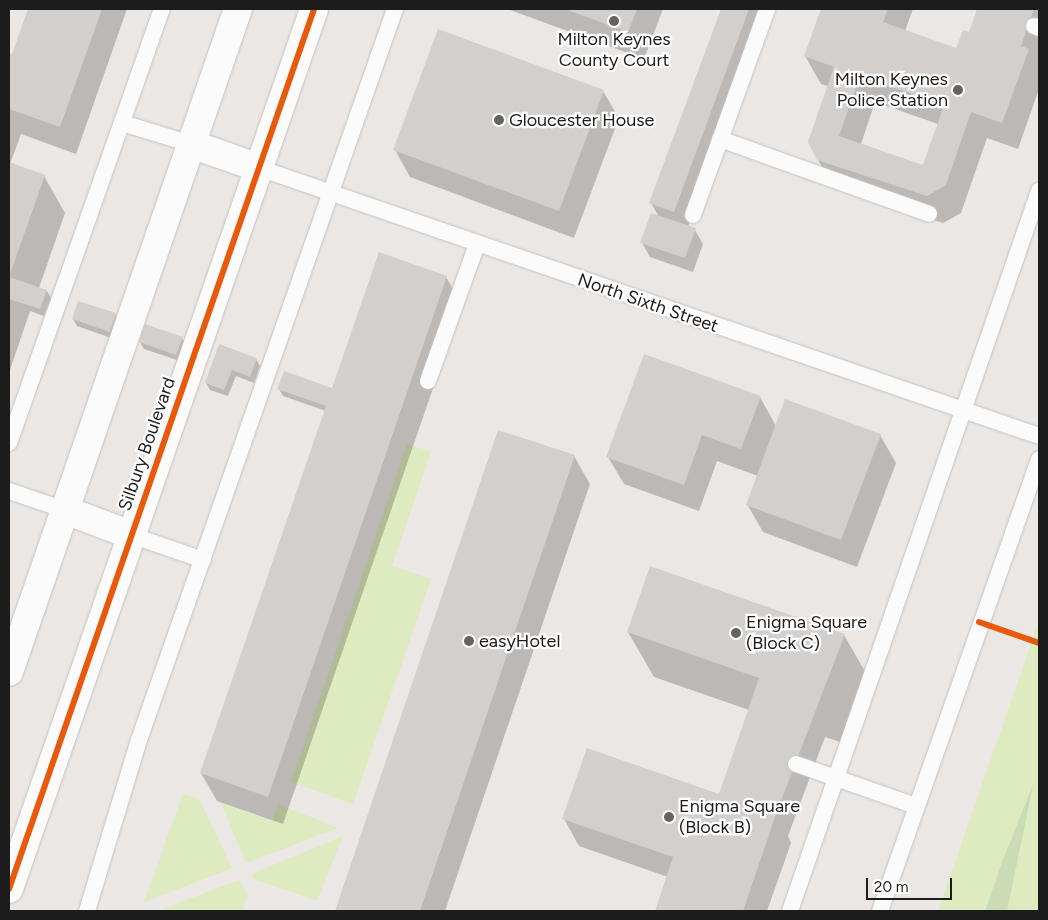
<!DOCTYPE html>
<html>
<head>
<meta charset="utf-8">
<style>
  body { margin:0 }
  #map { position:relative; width:1048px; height:920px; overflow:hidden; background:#eae7e4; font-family:Figtree,sans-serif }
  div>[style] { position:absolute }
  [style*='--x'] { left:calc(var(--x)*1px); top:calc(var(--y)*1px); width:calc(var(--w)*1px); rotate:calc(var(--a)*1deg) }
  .grass>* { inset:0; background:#deeabf }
  .forest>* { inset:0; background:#cadbb6 }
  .shadow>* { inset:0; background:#0003 }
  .building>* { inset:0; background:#d3cfcc }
  .roads { filter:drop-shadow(0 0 1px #c3c2c0) drop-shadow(0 0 1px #c3c2c0) }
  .service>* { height:16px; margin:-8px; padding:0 8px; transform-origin:8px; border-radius:8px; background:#fcfbfb }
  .minor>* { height:28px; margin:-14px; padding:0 14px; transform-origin:14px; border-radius:14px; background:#fcfbfb }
  .cycleway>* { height:6px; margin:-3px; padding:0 3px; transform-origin:3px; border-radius:3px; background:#e8590c }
  .dots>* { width:14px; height:14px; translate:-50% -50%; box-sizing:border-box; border:2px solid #fff; border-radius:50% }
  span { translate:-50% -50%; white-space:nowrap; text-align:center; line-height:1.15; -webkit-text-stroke:4.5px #fff; paint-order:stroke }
  .poi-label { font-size:18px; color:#1c1c1c }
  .right { translate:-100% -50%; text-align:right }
  .left { translate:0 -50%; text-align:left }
  .street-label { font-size:18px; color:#1c1c1c }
  .frame { position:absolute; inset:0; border:10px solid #1c1c1c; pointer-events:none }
  .scale { position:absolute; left:866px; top:878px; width:86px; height:22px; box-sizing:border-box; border:2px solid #1c1c1c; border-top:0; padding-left:6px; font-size:15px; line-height:18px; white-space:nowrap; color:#1c1c1c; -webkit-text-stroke:4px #fff; paint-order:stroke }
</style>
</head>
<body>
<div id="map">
  <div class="grass">
    <i style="clip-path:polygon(407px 444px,431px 452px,392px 566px,431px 579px,353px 804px,291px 782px)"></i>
    <i style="clip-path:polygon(1039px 621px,1039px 911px,938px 911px)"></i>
    <i style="clip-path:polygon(183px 794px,199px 799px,232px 868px,144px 902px)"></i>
    <i style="clip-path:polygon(220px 801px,272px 821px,278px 804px,338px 828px,246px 863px)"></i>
    <i style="clip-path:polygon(343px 836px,317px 901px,253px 879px,252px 874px)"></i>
    <i style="clip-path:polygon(239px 880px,248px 895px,242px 911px,160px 910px)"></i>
  </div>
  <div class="forest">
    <i style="clip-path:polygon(1033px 785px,1007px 911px,985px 911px,1003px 860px)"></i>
  </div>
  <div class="shadow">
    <i style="clip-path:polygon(29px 9px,127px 9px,76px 154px,21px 134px,10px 164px,44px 176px,65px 213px,39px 288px,47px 291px,51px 298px,44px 316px,30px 311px,9px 373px,9px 54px,12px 56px)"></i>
    <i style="clip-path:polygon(507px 9px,663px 9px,644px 59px)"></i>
    <i style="clip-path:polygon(723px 9px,769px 9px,688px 227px,695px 230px,703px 244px,693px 272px,650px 257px,642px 243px,659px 217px,651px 203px)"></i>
    <i style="clip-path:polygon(evenodd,822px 9px,913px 9px,905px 31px,957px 50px,970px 33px,979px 9px,1039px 9px,1039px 89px,1018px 149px,987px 138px,961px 213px,943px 223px,834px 187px,818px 160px,828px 86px,821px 84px,805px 56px,822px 9px,875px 102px,938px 124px,923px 166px,861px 144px,875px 102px)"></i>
    <i style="clip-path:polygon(603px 91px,619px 118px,574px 238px,410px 177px,395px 150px)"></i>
    <i style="clip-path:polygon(446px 277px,462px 304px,283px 824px,217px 801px,201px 773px,326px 411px,283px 396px,279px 389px,331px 389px)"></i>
    <i style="clip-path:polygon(115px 315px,119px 321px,114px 339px,77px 326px,73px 319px)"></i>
    <i style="clip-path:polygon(182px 338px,186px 345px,180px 361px,144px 349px,140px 342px)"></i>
    <i style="clip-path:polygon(220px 346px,256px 359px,260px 366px,254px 383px,236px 376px,228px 396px,210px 390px,206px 383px)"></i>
    <i style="clip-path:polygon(760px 397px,776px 426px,880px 435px,896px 463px,857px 567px,763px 532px,747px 504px,758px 476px,717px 461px,699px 511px,624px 484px,608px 457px)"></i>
    <i style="clip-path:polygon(499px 431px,574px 456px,590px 484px,445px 911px,337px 911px)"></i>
    <i style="clip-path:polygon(628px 632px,844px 635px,870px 680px,847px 744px,825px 737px,788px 836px,791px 843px,767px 911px,656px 911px,668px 877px,579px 846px,564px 819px,722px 797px,749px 710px,654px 677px)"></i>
  </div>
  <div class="building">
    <i style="clip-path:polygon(28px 9px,102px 9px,60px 127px,9px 109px,9px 53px,12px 54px)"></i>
    <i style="clip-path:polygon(565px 9px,637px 9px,628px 32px)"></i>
    <i style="clip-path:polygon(721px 9px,749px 9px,674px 212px,649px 203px)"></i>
    <i style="clip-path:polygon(evenodd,821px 9px,888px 9px,883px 22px,956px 48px,963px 30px,969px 32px,977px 9px,1034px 9px,1021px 46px,1029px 49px,1002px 123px,971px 112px,946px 185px,927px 196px,817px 160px,808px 142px,834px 67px,804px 56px,821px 9px,860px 76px,944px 105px,923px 165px,839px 136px,860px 76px)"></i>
    <i style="clip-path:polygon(438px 29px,604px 90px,559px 211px,393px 150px)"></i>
    <i style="clip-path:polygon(9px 162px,45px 175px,9px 277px,47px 290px,40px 309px,9px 299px)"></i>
    <i style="clip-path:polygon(651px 213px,696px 228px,685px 258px,640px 243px)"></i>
    <i style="clip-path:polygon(379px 252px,447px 276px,268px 797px,200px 773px,326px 406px,277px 389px,284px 371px,332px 388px)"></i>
    <i style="clip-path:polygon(78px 301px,116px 313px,110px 332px,72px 319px)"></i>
    <i style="clip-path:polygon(145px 324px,183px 337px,176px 355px,139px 342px)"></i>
    <i style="clip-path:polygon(219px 344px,257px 358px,250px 377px,232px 370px,224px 390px,205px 383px)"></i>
    <i style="clip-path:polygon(644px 354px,761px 396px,741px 449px,702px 435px,684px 485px,606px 457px)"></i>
    <i style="clip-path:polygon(785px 399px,881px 434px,841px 540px,746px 505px)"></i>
    <i style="clip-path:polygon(498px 430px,575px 455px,420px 911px,335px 911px)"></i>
    <i style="clip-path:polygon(650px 566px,845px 634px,776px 814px,743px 911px,655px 911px,673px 857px,562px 819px,587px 748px,719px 794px,759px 678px,627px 632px)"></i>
  </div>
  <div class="roads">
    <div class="service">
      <i style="--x:1034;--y:26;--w:5;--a:22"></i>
      <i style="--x:122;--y:123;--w:72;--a:16.9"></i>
      <i style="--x:720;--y:139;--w:222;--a:19.7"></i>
      <i style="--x:259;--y:168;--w:825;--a:18.96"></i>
      <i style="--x:693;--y:215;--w:219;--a:-70.2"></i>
      <i style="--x:428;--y:381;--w:145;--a:-70.3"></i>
      <i style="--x:9;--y:443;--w:460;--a:-70.6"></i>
      <i style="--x:9;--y:491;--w:59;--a:18.7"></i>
      <i style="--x:131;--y:535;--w:76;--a:19.1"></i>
      <i style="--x:796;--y:764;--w:127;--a:19.3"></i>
      <i style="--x:87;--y:911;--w:179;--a:-73.1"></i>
      <i style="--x:139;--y:740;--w:775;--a:-70.7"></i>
      <i style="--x:790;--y:911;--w:762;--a:-70.92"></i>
      <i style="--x:880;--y:911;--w:479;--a:-70.6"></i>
    </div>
    <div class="minor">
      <i style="--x:191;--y:144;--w:72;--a:19.4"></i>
      <i style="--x:65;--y:510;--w:71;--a:20.7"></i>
      <i style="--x:9;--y:672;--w:701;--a:-70.95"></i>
      <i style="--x:9;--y:889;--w:931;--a:-70.88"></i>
    </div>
  </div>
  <div class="cycleway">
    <i style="--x:979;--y:622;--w:64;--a:19.3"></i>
    <i style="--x:9;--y:889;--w:931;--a:-70.88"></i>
  </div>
  <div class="dots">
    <i style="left:614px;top:21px;background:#646362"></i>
    <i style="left:958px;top:90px;background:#646362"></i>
    <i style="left:499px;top:120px;background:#646362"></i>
    <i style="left:736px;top:633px;background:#646362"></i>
    <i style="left:469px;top:641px;background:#646362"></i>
    <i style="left:669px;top:817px;background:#646362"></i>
  </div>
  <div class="poi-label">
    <span style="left:614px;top:50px">Milton Keynes<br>County Court</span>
    <span class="right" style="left:948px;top:90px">Milton Keynes<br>Police Station</span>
    <span class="left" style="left:509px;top:120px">Gloucester House</span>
    <span class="left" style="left:746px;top:633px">Enigma Square<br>(Block C)</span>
    <span class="left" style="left:479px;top:641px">easyHotel</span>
    <span class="left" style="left:679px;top:817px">Enigma Square<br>(Block B)</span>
  </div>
  <div class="street-label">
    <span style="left:648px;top:303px;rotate:19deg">North Sixth Street</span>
    <span style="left:147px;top:444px;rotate:-71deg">Silbury Boulevard</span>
  </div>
  <div class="frame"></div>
  <div class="scale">20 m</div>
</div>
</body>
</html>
